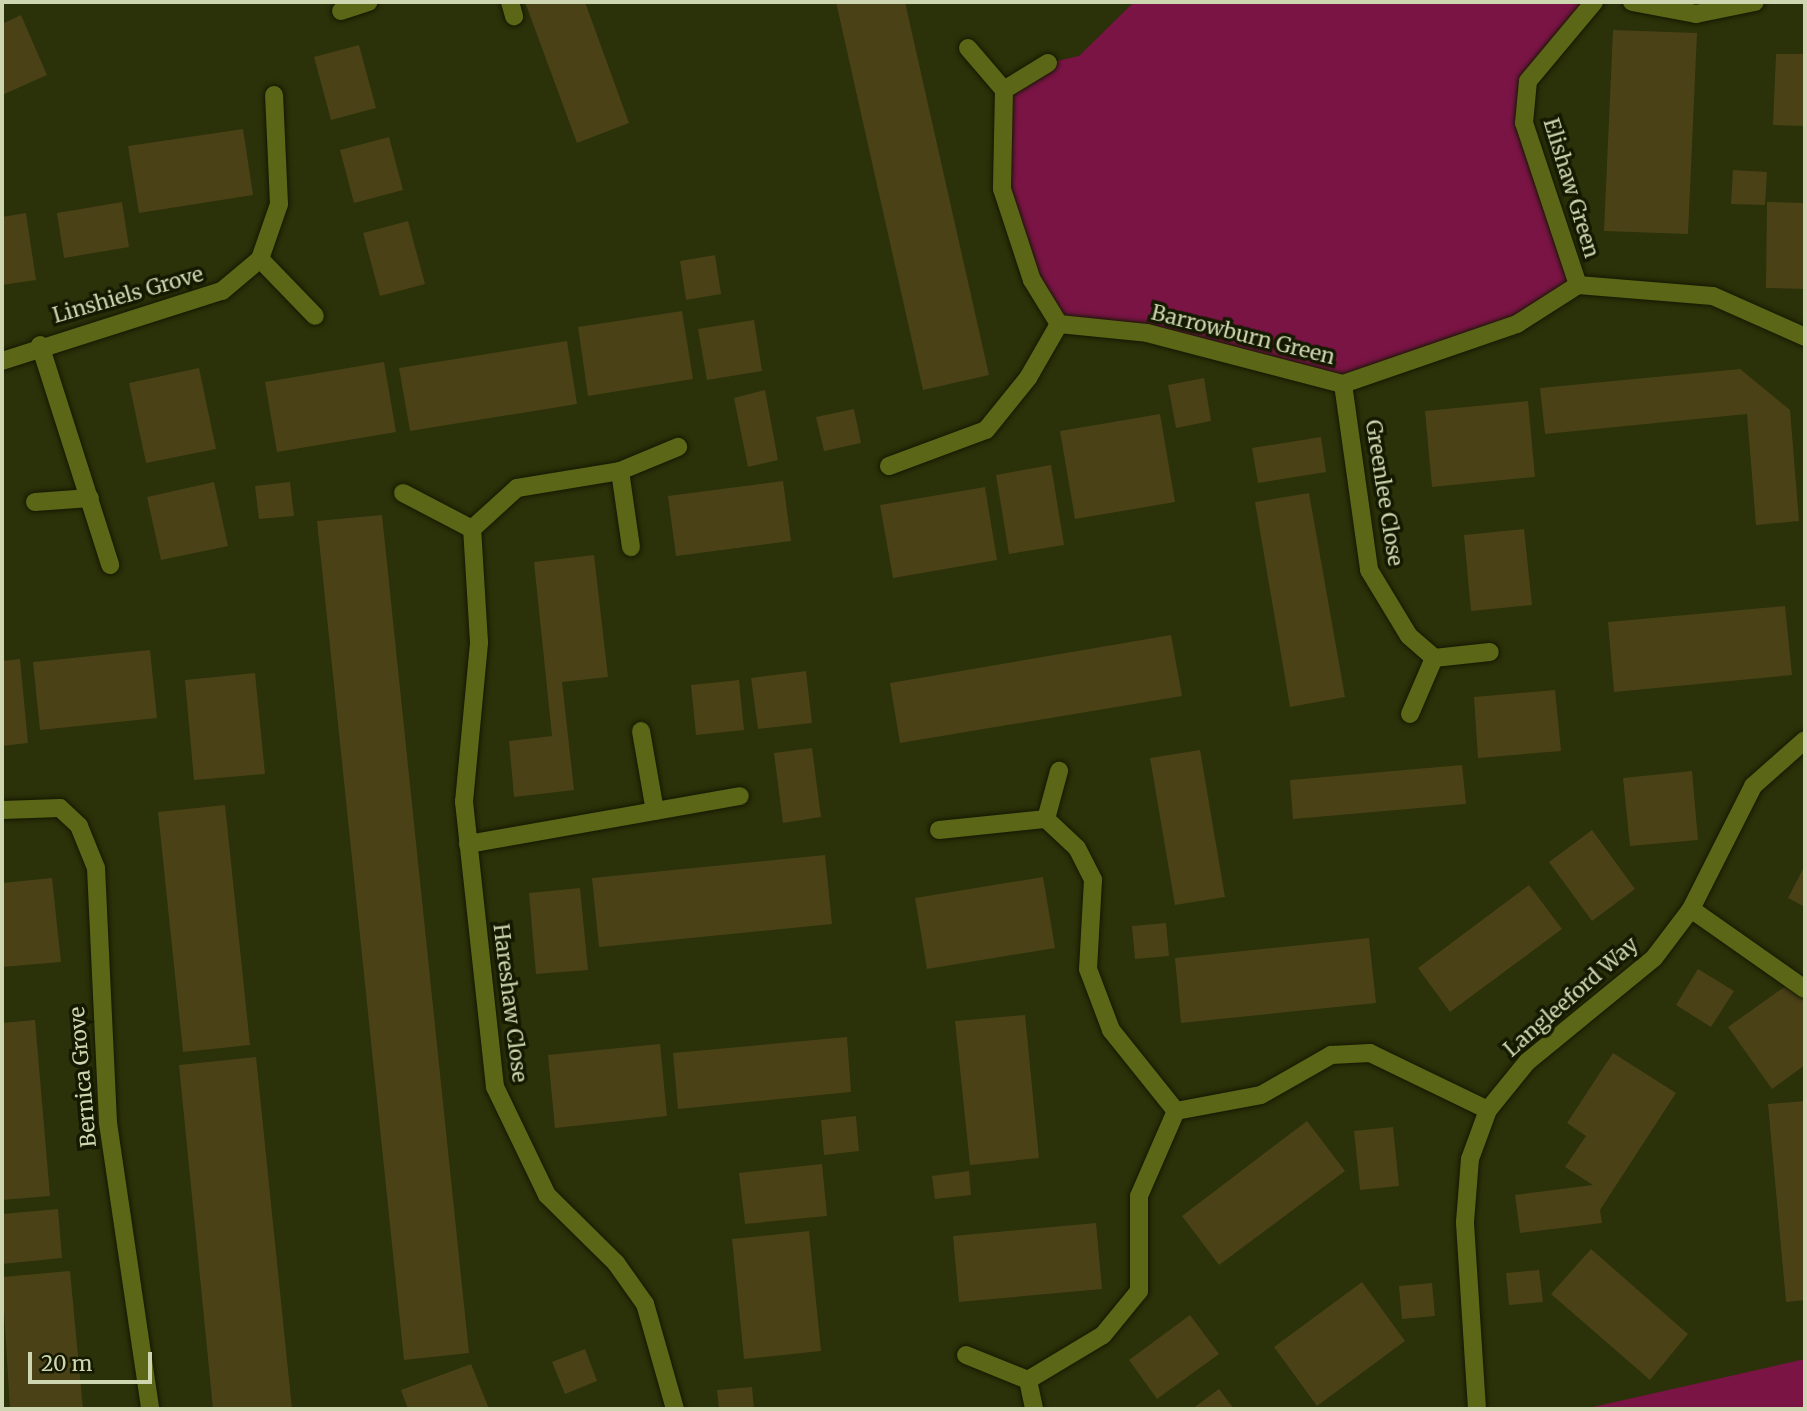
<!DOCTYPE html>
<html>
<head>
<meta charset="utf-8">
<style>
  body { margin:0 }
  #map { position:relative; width:1807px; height:1411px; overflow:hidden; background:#2b3108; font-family:Merriweather,serif }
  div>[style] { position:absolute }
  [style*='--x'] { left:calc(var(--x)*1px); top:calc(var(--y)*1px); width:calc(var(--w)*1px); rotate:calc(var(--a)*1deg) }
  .green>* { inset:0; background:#7a1445 }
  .building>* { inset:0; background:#4a4117 }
  .roads { filter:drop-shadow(0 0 2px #141802) drop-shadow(0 0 2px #141802) }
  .lane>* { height:18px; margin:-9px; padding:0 9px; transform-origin:9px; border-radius:9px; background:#5b6717 }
  .street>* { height:18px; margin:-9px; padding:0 9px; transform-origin:9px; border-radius:9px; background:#5b6717 }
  span { translate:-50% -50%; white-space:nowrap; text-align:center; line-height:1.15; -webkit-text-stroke:7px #141900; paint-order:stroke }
  .street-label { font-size:21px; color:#ced6b1 }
  .frame { position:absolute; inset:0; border:4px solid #ced6b1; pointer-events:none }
  .scale { position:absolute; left:28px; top:1352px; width:124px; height:32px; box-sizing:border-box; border:4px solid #ced6b1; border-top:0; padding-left:9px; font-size:21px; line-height:24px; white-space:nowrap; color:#ced6b1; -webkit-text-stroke:5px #141900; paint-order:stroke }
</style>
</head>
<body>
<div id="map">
  <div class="green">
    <i style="clip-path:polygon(1134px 2px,1594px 2px,1528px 81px,1524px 123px,1578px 285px,1517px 324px,1343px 384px,1290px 367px,1059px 324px,1002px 189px,1004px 90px,1048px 63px,1079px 56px)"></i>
    <i style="clip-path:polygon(1805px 1359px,1805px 1409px,1584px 1409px)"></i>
  </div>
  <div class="building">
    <i style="clip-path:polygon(525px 2px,585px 2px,629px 123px,577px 143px)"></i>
    <i style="clip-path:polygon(836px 2px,905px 2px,989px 375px,923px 390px)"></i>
    <i style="clip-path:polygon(21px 15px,47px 75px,2px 95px,2px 24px)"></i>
    <i style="clip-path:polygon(1613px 30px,1697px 33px,1688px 234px,1604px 231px)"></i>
    <i style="clip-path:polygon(359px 45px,376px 108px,331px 120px,314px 57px)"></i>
    <i style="clip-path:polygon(1776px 54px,1805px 54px,1805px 126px,1773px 125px)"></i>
    <i style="clip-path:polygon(243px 129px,253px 195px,139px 213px,128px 146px)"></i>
    <i style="clip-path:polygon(389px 137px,403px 190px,354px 203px,340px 150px)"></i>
    <i style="clip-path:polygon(1733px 170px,1767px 172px,1765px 205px,1731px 204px)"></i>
    <i style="clip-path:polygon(122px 202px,129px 247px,64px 258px,57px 213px)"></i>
    <i style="clip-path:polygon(1767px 202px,1805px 203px,1805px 289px,1766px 288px)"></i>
    <i style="clip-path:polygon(26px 213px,36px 280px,2px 285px,2px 217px)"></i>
    <i style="clip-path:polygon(408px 221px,425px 284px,380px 296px,363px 233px)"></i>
    <i style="clip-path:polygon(715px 255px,721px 294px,686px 300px,680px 261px)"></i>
    <i style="clip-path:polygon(682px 311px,693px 379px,588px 396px,578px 327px)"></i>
    <i style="clip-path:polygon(754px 320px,762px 371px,707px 380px,698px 329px)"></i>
    <i style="clip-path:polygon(567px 341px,577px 404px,410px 431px,399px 368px)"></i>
    <i style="clip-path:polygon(384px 362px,396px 432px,277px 452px,265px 382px)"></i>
    <i style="clip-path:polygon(199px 368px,216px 449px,146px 463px,129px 383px)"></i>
    <i style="clip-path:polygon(1740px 369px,1790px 410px,1799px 521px,1756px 525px,1747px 414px,1545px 434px,1540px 388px)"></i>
    <i style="clip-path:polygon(1204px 378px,1211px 421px,1176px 428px,1168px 385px)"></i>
    <i style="clip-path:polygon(765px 390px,778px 460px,748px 467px,734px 398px)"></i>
    <i style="clip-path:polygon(1528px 401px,1535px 477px,1432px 487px,1425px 411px)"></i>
    <i style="clip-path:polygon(854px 409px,861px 443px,824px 451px,816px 417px)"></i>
    <i style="clip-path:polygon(1160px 414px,1175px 502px,1075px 519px,1060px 431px)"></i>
    <i style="clip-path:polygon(1321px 437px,1326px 472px,1258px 483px,1252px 448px)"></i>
    <i style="clip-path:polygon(1051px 465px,1064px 545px,1009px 554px,996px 475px)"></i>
    <i style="clip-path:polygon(783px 481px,791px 541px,676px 556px,668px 496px)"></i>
    <i style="clip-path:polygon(214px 482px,228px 546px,161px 560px,147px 497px)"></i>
    <i style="clip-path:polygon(290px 482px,294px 516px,259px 519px,255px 486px)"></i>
    <i style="clip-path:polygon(985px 487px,997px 560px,893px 578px,880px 505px)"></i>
    <i style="clip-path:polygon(1309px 493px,1345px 697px,1290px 707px,1255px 502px)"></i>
    <i style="clip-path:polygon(382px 515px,469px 1353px,404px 1360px,317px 521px)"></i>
    <i style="clip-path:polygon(1524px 529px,1532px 605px,1471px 611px,1464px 535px)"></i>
    <i style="clip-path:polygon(594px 555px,608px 677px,562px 682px,574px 790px,514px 797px,509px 741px,552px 736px,534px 562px)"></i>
    <i style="clip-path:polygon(1785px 606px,1792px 675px,1614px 692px,1608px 622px)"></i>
    <i style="clip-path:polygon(1171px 635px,1182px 696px,900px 743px,890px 683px)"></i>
    <i style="clip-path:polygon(150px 650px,157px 718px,40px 730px,33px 662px)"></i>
    <i style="clip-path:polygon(20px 659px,28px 743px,2px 746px,2px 661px)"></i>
    <i style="clip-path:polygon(806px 671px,812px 723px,758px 729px,751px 678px)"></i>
    <i style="clip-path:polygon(255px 673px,265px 774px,194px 780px,185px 680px)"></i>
    <i style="clip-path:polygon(739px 680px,744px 730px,696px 735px,691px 685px)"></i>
    <i style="clip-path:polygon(1555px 690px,1561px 751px,1478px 758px,1474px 697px)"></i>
    <i style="clip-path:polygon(812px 748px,821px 817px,783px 823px,774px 753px)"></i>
    <i style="clip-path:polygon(1200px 750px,1225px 897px,1175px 905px,1150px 758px)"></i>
    <i style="clip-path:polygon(1462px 765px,1466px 804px,1293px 819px,1290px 780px)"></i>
    <i style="clip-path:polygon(1692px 771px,1698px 840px,1630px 846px,1623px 778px)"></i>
    <i style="clip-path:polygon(225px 805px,250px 1045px,183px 1052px,158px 812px)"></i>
    <i style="clip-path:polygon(1592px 830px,1635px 889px,1592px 921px,1549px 862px)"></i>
    <i style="clip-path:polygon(825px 855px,832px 924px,599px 947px,592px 878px)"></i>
    <i style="clip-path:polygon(1805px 865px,1805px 907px,1788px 898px)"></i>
    <i style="clip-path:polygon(1043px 877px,1055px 948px,927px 969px,915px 898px)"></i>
    <i style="clip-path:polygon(52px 878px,61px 962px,2px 967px,2px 883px)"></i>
    <i style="clip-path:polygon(1529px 885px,1562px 929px,1450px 1012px,1418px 968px)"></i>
    <i style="clip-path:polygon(580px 888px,588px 970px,536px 974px,529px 893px)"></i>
    <i style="clip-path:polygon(1166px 923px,1169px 956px,1135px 959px,1132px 926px)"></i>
    <i style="clip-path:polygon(1369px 938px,1376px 1003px,1181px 1023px,1175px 958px)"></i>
    <i style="clip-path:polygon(1698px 969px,1734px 991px,1711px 1027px,1676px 1005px)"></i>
    <i style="clip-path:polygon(1794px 980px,1805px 996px,1805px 1065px,1772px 1089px,1728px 1027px)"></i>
    <i style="clip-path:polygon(1025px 1015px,1039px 1158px,970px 1165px,955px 1021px)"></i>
    <i style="clip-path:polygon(35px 1020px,50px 1196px,2px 1200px,2px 1023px)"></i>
    <i style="clip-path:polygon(847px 1037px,851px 1092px,678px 1109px,673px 1053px)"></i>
    <i style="clip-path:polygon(660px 1044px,667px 1116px,555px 1128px,548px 1055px)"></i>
    <i style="clip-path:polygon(1613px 1053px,1676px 1093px,1600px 1210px,1602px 1223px,1520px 1233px,1515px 1195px,1593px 1185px,1565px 1167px,1586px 1136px,1567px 1123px)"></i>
    <i style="clip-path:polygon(256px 1057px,292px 1409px,213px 1409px,179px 1065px)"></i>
    <i style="clip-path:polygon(1805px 1101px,1805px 1300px,1786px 1302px,1768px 1104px)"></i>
    <i style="clip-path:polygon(856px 1116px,859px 1151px,824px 1155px,821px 1120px)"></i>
    <i style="clip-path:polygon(1307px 1121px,1345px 1171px,1219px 1265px,1182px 1216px)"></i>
    <i style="clip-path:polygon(1393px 1127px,1399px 1186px,1360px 1190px,1354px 1131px)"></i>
    <i style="clip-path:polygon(822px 1164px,827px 1216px,745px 1224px,739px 1173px)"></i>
    <i style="clip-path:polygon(969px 1171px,971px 1195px,935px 1199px,932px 1176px)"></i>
    <i style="clip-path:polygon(58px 1209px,62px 1258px,2px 1264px,2px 1214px)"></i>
    <i style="clip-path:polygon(1096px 1223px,1102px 1289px,959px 1302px,953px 1236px)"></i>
    <i style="clip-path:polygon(809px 1231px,821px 1351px,744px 1359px,732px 1239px)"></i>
    <i style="clip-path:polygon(1591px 1249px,1688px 1334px,1650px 1380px,1551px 1294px)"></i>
    <i style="clip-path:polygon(1539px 1270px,1543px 1302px,1509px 1305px,1506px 1273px)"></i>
    <i style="clip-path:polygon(70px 1271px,83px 1409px,10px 1409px,2px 1277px)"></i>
    <i style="clip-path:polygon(1362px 1282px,1405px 1341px,1317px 1406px,1274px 1347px)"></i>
    <i style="clip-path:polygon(1432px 1283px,1435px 1316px,1402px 1319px,1399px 1286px)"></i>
    <i style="clip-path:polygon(1190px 1315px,1219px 1354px,1157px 1399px,1129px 1360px)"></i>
    <i style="clip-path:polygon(585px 1349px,597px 1381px,565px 1394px,552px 1362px)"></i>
    <i style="clip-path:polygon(471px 1364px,489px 1409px,408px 1409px,401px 1390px)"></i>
    <i style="clip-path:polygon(752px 1387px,754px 1409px,719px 1409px,717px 1390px)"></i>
    <i style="clip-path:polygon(1219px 1389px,1234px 1409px,1192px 1409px)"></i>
  </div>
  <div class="roads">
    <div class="lane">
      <i style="--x:510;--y:2;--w:15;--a:74"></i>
      <i style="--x:341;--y:11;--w:29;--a:-18"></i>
    </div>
    <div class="street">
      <i style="--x:1632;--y:2;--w:65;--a:10.6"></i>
      <i style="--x:1696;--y:14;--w:60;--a:-11.5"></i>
      <i style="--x:968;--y:48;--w:55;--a:49.4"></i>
      <i style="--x:1048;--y:63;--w:52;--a:148.5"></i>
      <i style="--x:1004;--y:90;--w:99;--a:91.2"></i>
      <i style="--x:1002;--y:189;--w:96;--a:71.8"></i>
      <i style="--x:1032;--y:280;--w:52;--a:58.5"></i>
      <i style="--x:1059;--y:324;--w:88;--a:5.8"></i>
      <i style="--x:1147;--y:333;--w:203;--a:14.6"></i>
      <i style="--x:1343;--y:384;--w:184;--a:-19"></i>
      <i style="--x:1517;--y:324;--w:72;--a:-32.6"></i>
      <i style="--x:1578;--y:285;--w:135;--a:4.7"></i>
      <i style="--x:1713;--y:296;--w:101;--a:24"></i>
      <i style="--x:260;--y:259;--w:79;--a:46"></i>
      <i style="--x:1578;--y:285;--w:171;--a:-108.4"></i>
      <i style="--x:1524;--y:123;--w:42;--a:-84.6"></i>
      <i style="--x:1528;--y:81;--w:103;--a:-50.1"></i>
      <i style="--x:40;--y:345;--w:231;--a:72.3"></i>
      <i style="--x:2;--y:361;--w:231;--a:-17.7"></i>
      <i style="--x:222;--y:291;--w:50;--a:-40.1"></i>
      <i style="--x:260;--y:259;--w:58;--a:-70.9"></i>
      <i style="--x:279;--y:204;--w:109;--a:-92.6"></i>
      <i style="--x:1343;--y:384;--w:188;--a:82"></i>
      <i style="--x:1369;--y:570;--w:77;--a:58.8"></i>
      <i style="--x:1409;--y:636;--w:33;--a:41"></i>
      <i style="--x:1434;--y:658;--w:56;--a:-6.1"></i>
      <i style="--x:889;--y:466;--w:103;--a:-20.4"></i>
      <i style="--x:986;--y:430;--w:67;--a:-51.1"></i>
      <i style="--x:1028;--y:378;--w:62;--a:-60.1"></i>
      <i style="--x:620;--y:471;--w:77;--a:81.8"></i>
      <i style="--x:403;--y:493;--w:78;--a:27.6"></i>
      <i style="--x:35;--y:502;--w:55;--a:-4.2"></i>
      <i style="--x:1410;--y:714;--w:61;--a:-66.8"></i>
      <i style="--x:641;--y:731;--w:81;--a:80.1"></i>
      <i style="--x:2;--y:810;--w:58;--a:-2"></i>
      <i style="--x:60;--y:808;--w:26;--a:43"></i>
      <i style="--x:79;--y:826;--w:45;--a:68"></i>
      <i style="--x:96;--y:868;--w:255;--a:87.3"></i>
      <i style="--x:108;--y:1123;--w:289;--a:81.6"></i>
      <i style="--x:1046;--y:819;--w:50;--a:-74.8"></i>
      <i style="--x:939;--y:830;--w:108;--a:-5.9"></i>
      <i style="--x:1046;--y:819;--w:42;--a:43.1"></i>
      <i style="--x:1077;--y:848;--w:36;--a:63"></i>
      <i style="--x:1093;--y:880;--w:89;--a:93.2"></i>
      <i style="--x:1088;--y:969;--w:65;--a:69.3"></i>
      <i style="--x:1111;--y:1030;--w:104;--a:51.3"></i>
      <i style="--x:468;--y:844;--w:276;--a:-10"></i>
      <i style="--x:1691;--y:909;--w:139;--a:35.1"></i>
      <i style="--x:1176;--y:1111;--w:86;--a:-10.7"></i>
      <i style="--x:1261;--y:1095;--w:81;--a:-29.7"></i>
      <i style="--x:1331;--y:1055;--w:39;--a:-3"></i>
      <i style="--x:1370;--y:1053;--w:131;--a:25.8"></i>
      <i style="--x:966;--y:1355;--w:67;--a:22"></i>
      <i style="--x:1028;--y:1380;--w:87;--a:-31"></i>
      <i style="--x:1103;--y:1335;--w:57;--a:-50.7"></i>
      <i style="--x:1139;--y:1291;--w:95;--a:-90"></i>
      <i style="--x:1139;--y:1196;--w:93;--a:-66.5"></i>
      <i style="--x:1028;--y:1380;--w:30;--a:78"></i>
      <i style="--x:675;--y:1409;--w:109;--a:-105.9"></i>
      <i style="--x:645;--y:1304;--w:50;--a:-125.3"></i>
      <i style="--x:616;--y:1263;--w:97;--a:-135.4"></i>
      <i style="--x:547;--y:1195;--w:120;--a:-115.7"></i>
      <i style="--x:495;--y:1087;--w:287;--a:-96.2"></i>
      <i style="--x:464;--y:802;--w:161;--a:-84.6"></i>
      <i style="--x:479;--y:642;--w:113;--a:-93.5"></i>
      <i style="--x:472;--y:529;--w:61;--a:-42.3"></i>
      <i style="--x:517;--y:488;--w:104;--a:-9.4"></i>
      <i style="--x:620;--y:471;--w:63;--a:-22.5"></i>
      <i style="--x:1477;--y:1409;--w:187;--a:-93.7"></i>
      <i style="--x:1465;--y:1222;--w:63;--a:-85.5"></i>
      <i style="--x:1470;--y:1159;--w:52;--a:-69.8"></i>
      <i style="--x:1488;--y:1110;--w:62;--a:-50.9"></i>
      <i style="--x:1527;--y:1062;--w:164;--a:-39.3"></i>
      <i style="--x:1654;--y:958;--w:61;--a:-52.9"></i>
      <i style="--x:1691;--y:909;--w:138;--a:-63.2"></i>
      <i style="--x:1753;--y:786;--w:69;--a:-41.5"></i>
    </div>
  </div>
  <div class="street-label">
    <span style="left:1571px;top:188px;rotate:73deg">Elishaw Green</span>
    <span style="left:128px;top:295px;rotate:-16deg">Linshiels Grove</span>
    <span style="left:1243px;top:335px;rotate:14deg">Barrowburn Green</span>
    <span style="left:1384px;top:493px;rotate:81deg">Greenlee Close</span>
    <span style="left:1571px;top:997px;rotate:-41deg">Langleeford Way</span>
    <span style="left:510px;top:1003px;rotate:83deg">Hareshaw Close</span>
    <span style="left:83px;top:1077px;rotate:-95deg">Bernica Grove</span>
  </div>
  <div class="frame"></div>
  <div class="scale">20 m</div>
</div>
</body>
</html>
